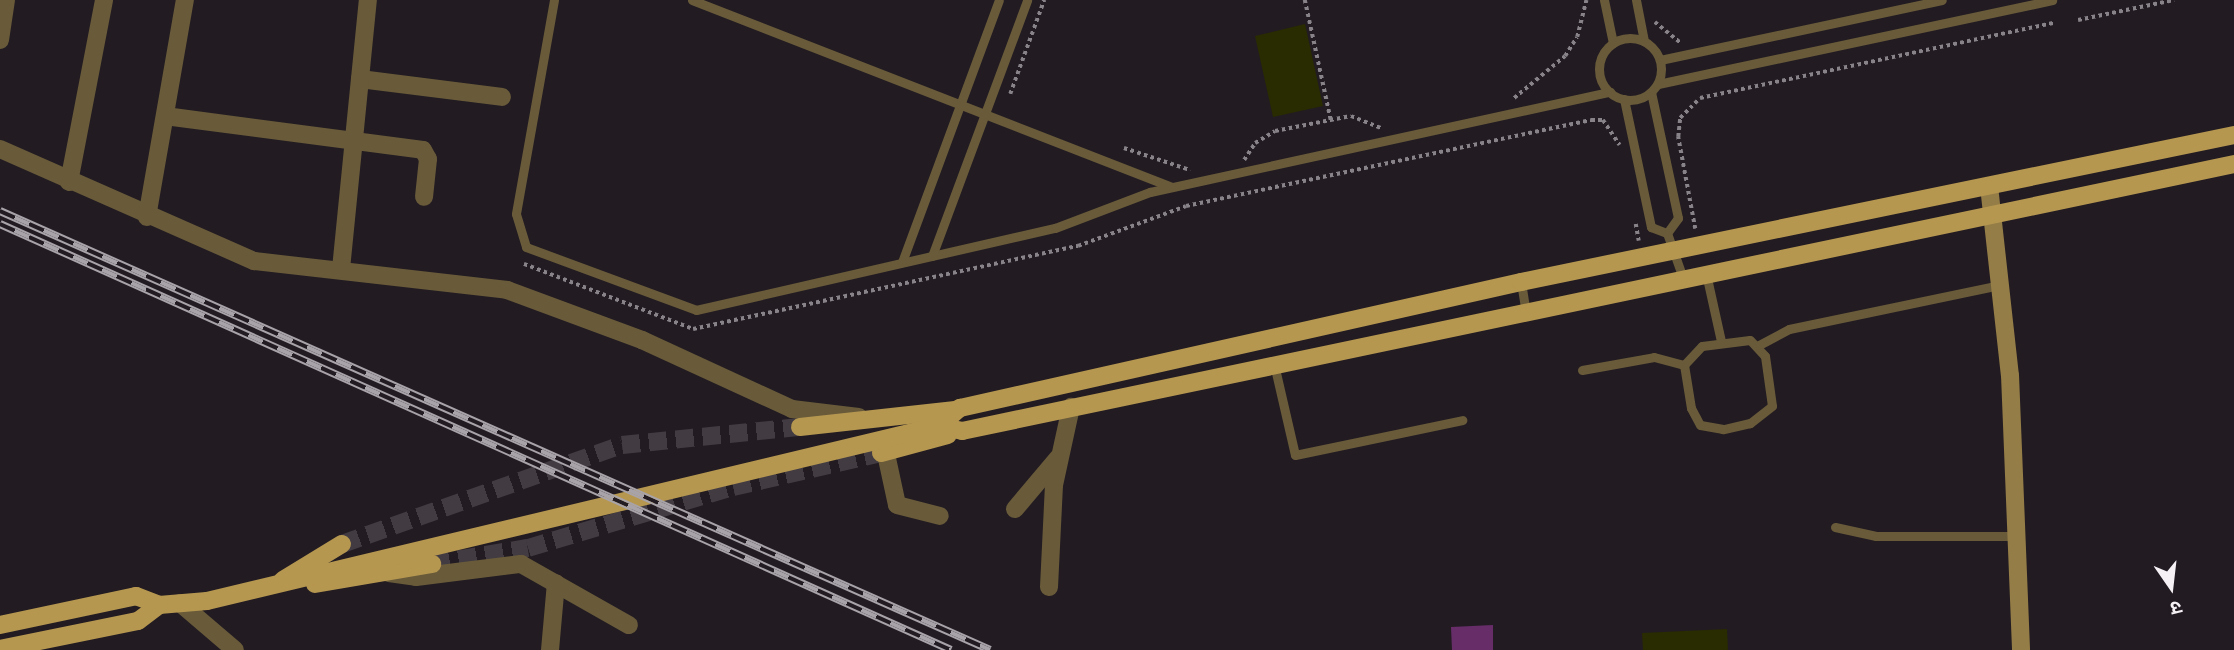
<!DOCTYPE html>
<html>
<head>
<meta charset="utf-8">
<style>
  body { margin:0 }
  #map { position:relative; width:2234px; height:650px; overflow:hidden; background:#221c22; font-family:"Space Grotesk","Noto Sans Devanagari",sans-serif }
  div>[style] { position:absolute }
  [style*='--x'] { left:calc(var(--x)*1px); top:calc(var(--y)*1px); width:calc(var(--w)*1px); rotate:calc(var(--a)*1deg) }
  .green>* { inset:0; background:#292b00 }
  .building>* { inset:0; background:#662d69 }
  .primary-tunnel>* { height:18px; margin-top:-9px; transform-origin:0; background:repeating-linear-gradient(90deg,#423c42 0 18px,transparent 0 27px) }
  .path>* { height:3.5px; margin-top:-1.75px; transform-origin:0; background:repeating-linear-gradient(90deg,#888388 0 3.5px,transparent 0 7px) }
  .lane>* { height:9px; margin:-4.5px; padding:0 4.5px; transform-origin:4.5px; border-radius:4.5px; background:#695b3a }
  .lane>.ring { margin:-4.5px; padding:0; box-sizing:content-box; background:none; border:9px solid #695b3a; border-radius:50% }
  .street>* { height:18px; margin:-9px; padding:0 9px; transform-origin:9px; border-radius:9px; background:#695b3a }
  .secondary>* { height:18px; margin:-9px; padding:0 9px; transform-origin:9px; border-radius:9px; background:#957d47 }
  .primary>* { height:18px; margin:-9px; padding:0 9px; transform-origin:9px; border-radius:9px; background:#b69750 }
  .rail>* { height:8px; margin-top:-4px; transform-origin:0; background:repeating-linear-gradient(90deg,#221c22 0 16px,#a8a3a8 0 32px); box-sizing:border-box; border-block:2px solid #a8a3a8 }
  span { translate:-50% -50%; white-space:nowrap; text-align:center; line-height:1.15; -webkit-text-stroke:5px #221c22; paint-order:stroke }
  .north { position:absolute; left:2136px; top:552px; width:70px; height:70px; -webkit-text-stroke:5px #221c22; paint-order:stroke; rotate:166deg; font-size:19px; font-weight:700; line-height:28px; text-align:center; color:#f5f1f5 }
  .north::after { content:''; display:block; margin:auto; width:24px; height:32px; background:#f5f1f5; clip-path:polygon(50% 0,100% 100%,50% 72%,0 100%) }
</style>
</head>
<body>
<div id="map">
  <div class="green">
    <i style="clip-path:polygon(1305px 24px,1323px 106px,1273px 117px,1255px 36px)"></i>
    <i style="clip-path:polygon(1727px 629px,1728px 650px,1643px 650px,1642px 633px)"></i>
  </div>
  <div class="building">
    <i style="clip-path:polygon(1493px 625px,1493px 650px,1452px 650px,1451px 627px)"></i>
  </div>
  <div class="primary-tunnel">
    <i style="--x:342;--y:544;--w:297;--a:-19.5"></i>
    <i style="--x:622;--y:445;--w:179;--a:-5.8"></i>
    <i style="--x:432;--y:564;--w:97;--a:-9.5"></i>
    <i style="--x:528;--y:548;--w:214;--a:-16.6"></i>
    <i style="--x:733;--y:487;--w:152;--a:-12.9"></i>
  </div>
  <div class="path">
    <i style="--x:1305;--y:0;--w:123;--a:77.8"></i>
    <i style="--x:2078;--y:20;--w:98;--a:-11.8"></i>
    <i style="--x:1655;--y:22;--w:33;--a:39"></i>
    <i style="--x:1010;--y:94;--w:100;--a:-70.1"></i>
    <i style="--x:1514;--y:98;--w:66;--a:-39.5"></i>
    <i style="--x:1565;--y:56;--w:22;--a:-58"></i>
    <i style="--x:1577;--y:37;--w:38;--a:-76"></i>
    <i style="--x:1124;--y:148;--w:70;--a:18.4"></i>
    <i style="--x:1244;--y:160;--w:20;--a:-57"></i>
    <i style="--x:1255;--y:143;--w:23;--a:-31"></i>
    <i style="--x:1275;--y:131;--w:77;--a:-11.2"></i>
    <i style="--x:1351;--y:116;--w:32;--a:22"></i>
    <i style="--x:1636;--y:224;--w:17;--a:80"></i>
    <i style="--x:1695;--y:229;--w:94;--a:-100.5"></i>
    <i style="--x:1678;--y:137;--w:19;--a:-84"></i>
    <i style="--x:1680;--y:118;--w:28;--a:-45"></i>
    <i style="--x:1700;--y:98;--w:362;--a:-12"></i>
    <i style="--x:524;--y:264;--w:181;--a:21"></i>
    <i style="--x:693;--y:329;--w:394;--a:-12.2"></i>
    <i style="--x:1078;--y:246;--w:115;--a:-20.3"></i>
    <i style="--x:1186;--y:206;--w:414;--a:-12"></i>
    <i style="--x:1591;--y:120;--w:12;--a:0"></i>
    <i style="--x:1603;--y:120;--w:30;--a:56"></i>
  </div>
  <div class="lane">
    <i style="--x:554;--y:0;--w:217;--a:100.1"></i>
    <i style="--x:516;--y:214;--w:34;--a:73"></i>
    <i style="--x:526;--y:247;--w:181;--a:20.3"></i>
    <i style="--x:696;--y:310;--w:368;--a:-12.9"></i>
    <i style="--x:1055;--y:228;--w:102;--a:-20.8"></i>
    <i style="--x:1150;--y:192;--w:471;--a:-12.3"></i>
    <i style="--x:692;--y:0;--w:515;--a:21.29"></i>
    <i style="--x:1604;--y:0;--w:44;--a:78.2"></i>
    <i style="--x:1636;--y:0;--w:42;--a:79"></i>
    <i class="ring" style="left:1599px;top:38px;width:53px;height:53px"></i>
    <i style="--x:1660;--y:60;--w:288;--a:-12"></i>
    <i style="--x:1658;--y:84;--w:403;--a:-12"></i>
    <i style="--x:1651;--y:92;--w:129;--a:77.9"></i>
    <i style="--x:1678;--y:218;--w:19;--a:126"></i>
    <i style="--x:1624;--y:99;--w:131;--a:78.1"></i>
    <i style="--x:1651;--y:227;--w:17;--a:21"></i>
    <i style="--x:1667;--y:233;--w:51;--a:70.5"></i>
    <i style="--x:932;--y:256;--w:273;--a:-69.6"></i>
    <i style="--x:902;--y:262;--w:279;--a:-69.7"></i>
    <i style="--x:1707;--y:278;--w:65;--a:77.5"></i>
    <i style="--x:1521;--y:282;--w:31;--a:81"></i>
    <i style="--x:1750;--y:340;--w:22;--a:47"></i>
    <i style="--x:1765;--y:356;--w:50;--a:82"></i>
    <i style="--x:1772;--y:406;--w:28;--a:142"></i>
    <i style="--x:1750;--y:423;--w:28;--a:167"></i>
    <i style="--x:1723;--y:429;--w:23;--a:-170"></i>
    <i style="--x:1700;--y:425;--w:19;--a:-118"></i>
    <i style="--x:1691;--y:408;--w:44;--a:-99.2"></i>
    <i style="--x:1684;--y:365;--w:26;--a:-47"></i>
    <i style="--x:1702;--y:346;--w:48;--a:-7.1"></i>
    <i style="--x:1759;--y:345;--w:34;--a:-28"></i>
    <i style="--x:1789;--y:329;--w:216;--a:-11.8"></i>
    <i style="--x:1274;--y:364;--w:93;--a:77"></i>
    <i style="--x:1295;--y:455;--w:171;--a:-11.8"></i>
    <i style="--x:1582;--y:370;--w:73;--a:-10.2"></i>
    <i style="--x:1654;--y:357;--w:31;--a:15"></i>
    <i style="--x:1835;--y:527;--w:42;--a:12.4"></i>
    <i style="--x:1876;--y:536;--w:142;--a:0"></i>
  </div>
  <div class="street">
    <i style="--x:0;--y:40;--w:40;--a:-81.5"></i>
    <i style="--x:360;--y:79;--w:143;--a:7.2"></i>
    <i style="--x:165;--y:116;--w:260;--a:7.5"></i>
    <i style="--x:423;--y:150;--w:10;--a:61"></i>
    <i style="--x:428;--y:159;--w:38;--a:96"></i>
    <i style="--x:0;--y:149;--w:278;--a:23.8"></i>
    <i style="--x:254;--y:261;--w:255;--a:6.5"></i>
    <i style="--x:507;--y:290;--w:144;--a:20.3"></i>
    <i style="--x:642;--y:340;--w:165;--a:24.7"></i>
    <i style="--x:792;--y:409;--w:67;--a:6.8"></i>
    <i style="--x:69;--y:182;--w:185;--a:-79.1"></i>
    <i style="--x:147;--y:217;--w:220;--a:-80.1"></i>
    <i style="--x:341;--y:269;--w:270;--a:-84.3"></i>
    <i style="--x:883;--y:440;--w:66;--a:77.8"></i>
    <i style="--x:897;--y:505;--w:44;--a:14.3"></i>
    <i style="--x:1015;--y:509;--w:67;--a:-49.9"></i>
    <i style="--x:389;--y:573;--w:27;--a:8"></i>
    <i style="--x:416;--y:577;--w:106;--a:-7.1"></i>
    <i style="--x:521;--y:564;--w:124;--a:29.5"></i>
    <i style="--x:1049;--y:587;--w:102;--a:-87.2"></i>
    <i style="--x:1054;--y:485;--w:80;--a:-77.7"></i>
    <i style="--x:180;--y:603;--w:72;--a:40.5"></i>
    <i style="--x:550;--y:650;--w:67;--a:-84.9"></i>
  </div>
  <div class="secondary">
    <i style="--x:1989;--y:186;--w:190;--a:83.7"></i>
    <i style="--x:2010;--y:375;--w:275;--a:87.7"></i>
  </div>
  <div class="primary">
    <i style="--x:939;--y:426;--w:28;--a:-41"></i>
    <i style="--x:960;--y:408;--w:575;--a:-12.66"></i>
    <i style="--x:1521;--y:282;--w:728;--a:-11.65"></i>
    <i style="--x:800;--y:427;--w:154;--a:-6.3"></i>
    <i style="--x:881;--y:453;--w:69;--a:-15"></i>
    <i style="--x:283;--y:580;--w:69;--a:-31.4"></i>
    <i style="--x:315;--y:584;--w:119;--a:-9.7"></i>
    <i style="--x:0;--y:625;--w:139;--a:-12"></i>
    <i style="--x:136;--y:596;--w:25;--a:21"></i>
    <i style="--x:159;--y:605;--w:48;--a:-4.8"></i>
    <i style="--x:207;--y:601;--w:753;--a:-13.45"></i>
    <i style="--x:939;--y:426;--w:24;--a:12"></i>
    <i style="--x:962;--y:431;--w:1300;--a:-11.85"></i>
    <i style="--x:0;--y:649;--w:141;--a:-11.5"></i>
    <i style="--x:138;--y:621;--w:26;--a:-37"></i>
  </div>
  <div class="rail">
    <i style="--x:0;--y:211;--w:1083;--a:23.91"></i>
    <i style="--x:0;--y:224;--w:1042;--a:24.13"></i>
  </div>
  <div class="north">उ</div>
</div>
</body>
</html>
